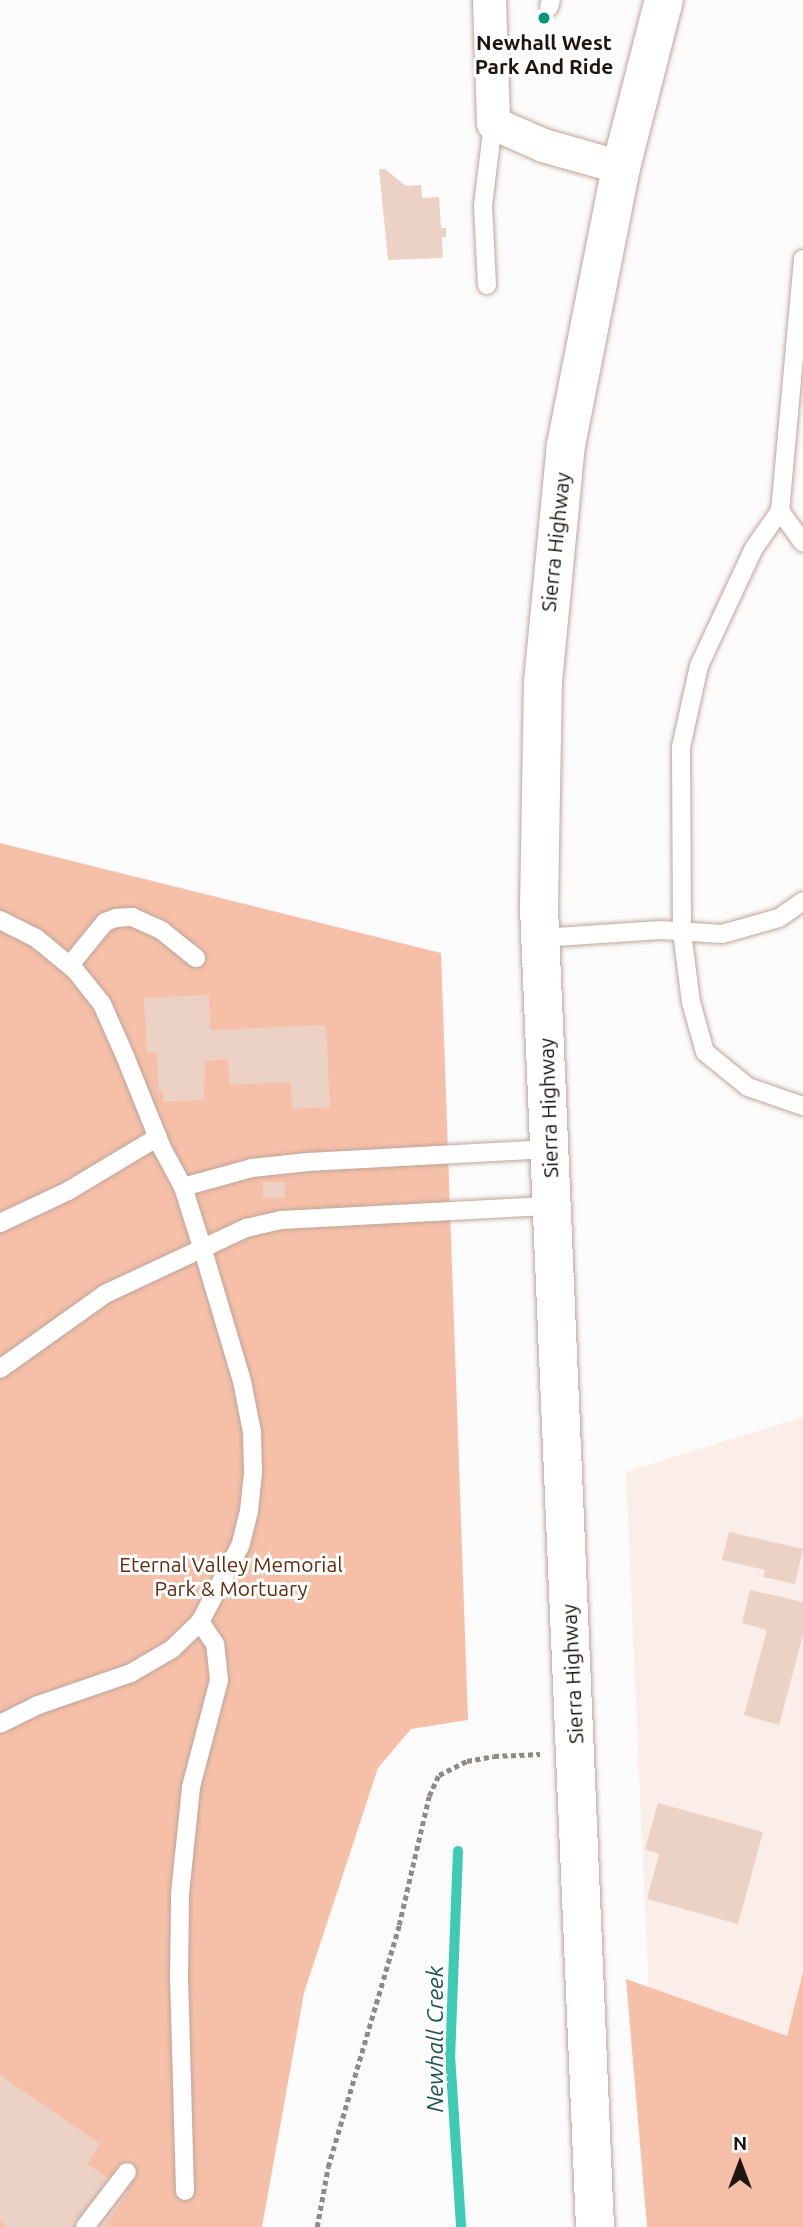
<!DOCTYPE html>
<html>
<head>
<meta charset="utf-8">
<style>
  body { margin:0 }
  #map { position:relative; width:803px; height:2227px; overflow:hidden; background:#fbfbfb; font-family:Ubuntu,sans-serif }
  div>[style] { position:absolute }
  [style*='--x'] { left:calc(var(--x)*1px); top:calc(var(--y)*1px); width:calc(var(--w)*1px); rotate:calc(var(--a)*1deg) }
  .built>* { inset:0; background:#fbede7 }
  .green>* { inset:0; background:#f6c0a8 }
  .stream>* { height:10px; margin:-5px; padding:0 5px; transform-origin:5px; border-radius:5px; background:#3dcbb3 }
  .building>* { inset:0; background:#ecd1c5 }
  .path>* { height:4.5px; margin-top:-2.25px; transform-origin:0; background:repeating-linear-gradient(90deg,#8e8a88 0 5px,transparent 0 8.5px) }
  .roads { filter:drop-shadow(0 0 2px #bfa499) drop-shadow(0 0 2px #bfa499) }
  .service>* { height:18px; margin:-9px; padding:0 9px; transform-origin:9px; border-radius:9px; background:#fff }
  .minor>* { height:33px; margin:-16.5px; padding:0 16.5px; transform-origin:16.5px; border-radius:16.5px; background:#fff }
  .secondary>* { height:38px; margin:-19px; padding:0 19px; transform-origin:19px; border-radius:19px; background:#fff }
  .dots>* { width:19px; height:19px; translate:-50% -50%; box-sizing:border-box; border:4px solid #fff; border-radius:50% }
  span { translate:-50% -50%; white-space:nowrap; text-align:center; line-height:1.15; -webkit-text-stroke:6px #fff; paint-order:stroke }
  .poi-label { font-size:21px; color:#1e1511; font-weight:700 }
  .street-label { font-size:21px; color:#1e1511 }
  .park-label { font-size:21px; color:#642b0d }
  .water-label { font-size:23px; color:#1d564b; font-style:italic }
  .north { position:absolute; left:705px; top:2129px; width:70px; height:70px; -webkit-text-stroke:5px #fff; paint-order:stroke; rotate:0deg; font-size:19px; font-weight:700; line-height:28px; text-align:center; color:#1e1511 }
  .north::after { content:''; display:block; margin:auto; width:24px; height:32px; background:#1e1511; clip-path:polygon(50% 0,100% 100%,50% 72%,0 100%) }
</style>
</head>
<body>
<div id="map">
  <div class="built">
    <i style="clip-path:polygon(803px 1417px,803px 1977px,787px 2036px,649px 1998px,626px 1472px)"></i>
  </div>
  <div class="green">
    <i style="clip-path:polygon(0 843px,441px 953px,468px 1720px,411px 1729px,378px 1768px,304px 1993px,262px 2227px,0 2227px)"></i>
    <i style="clip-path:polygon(803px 1972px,803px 2227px,647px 2227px,626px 1979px,787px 2036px)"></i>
  </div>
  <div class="stream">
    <i style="--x:458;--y:1851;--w:204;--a:92.2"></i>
    <i style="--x:450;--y:2055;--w:172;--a:86.3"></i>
  </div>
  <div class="building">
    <i style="clip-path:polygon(379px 169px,385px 169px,406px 186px,421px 185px,422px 198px,439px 197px,441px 228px,446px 228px,446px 237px,442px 237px,443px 258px,388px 260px)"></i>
    <i style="clip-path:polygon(209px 995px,210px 1030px,326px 1025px,330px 1107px,292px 1109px,291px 1082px,230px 1085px,228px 1059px,205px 1061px,204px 1100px,163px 1102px,163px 1090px,159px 1091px,157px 1053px,147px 1053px,144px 998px)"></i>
    <i style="clip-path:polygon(263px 1182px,285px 1182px,285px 1198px,263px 1198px)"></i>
    <i style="clip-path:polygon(729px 1532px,803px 1549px,795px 1584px,763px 1577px,765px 1570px,722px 1560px)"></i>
    <i style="clip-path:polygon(750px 1590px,803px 1602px,803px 1635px,779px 1725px,744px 1715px,767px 1630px,742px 1623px)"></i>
    <i style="clip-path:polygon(658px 1803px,763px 1832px,738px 1924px,647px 1899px,659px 1854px,645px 1849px)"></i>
    <i style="clip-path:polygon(0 2075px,100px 2144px,87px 2164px,128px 2192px,104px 2227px,8px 2227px,0 2221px)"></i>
  </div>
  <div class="path">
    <i style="--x:317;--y:2227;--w:61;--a:-79.6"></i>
    <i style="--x:328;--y:2167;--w:252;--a:-73.6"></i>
    <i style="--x:399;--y:1925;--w:132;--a:-76.9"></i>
    <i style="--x:429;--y:1796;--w:23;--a:-65"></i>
    <i style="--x:439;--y:1775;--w:31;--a:-27"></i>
    <i style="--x:467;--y:1761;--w:27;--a:-10"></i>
    <i style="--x:494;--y:1756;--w:46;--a:-2.5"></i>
  </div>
  <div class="roads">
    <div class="service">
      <i style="--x:549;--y:7;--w:7;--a:-74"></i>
      <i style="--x:803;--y:259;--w:253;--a:95.2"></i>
      <i style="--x:780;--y:511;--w:39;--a:54"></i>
      <i style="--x:487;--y:285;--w:79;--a:-92.9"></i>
      <i style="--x:483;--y:206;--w:84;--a:-83.1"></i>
      <i style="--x:780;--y:511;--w:45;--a:125.1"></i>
      <i style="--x:754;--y:548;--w:130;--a:115"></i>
      <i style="--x:699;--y:666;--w:83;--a:102.5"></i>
      <i style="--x:681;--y:747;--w:185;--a:89.7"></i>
      <i style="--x:682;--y:932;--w:71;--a:82.7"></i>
      <i style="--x:691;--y:1002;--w:52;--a:74.4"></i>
      <i style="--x:705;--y:1052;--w:55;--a:39.1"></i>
      <i style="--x:748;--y:1087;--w:58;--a:19.1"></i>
      <i style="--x:0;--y:920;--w:40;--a:26.6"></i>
      <i style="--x:36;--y:938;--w:50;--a:39.4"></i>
      <i style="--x:75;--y:970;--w:43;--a:51.5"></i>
      <i style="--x:102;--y:1004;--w:57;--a:66.1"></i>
      <i style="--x:125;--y:1056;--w:99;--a:68.1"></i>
      <i style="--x:162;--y:1148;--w:44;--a:61.7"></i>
      <i style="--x:183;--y:1187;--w:63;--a:72.4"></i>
      <i style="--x:202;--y:1247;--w:140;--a:73.4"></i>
      <i style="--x:242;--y:1381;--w:52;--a:78.9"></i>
      <i style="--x:252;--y:1432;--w:41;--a:88.6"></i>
      <i style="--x:253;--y:1473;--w:38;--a:96"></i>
      <i style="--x:249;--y:1511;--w:36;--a:104"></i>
      <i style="--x:240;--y:1546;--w:86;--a:117.8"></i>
      <i style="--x:200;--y:1622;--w:39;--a:136"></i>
      <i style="--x:172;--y:1649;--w:48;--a:149.7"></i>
      <i style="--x:131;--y:1673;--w:98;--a:161"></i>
      <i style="--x:38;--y:1705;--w:42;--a:153.4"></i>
      <i style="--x:541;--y:938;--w:120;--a:-3.8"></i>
      <i style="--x:661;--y:930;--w:61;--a:3.8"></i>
      <i style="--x:722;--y:934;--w:59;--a:-15.7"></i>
      <i style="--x:779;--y:918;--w:29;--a:-35"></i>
      <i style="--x:70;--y:965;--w:55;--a:-50.9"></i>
      <i style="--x:105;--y:922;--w:12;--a:-20"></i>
      <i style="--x:116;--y:918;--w:16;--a:-4"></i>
      <i style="--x:132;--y:917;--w:32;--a:24"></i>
      <i style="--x:161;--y:930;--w:45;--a:38.7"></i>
      <i style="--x:183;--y:1187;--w:72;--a:-15.4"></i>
      <i style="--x:252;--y:1168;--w:56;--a:-6.1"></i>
      <i style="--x:308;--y:1162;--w:242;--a:-3.1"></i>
      <i style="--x:0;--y:1223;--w:75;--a:-25.2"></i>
      <i style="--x:68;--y:1191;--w:105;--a:-31"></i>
      <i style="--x:0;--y:1369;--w:129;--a:-35.5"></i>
      <i style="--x:105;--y:1294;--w:156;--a:-25.1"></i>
      <i style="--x:246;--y:1228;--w:36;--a:-13"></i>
      <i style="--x:281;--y:1220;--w:271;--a:-3"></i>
      <i style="--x:185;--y:2191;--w:210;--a:-91.6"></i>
      <i style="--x:179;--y:1981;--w:87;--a:-89.3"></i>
      <i style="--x:180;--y:1894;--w:108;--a:-84.1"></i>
      <i style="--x:191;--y:1787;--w:111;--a:-75.3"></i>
      <i style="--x:219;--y:1680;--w:36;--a:-96"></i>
      <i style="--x:215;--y:1644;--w:27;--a:-124"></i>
      <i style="--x:85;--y:2227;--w:69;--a:-52.6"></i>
    </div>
    <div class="minor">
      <i style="--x:489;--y:0;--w:123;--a:88.1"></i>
      <i style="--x:493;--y:123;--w:55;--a:23.7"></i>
      <i style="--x:543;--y:145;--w:81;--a:15.8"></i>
    </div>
    <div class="secondary">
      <i style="--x:595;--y:2227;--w:1321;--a:-92.43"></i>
      <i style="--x:539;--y:907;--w:225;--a:-89"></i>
      <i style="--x:543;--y:682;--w:238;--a:-84.5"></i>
      <i style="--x:566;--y:445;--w:283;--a:-78.8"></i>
      <i style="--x:621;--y:167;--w:172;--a:-75.6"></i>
    </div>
  </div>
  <div class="dots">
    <i style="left:544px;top:18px;background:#02937f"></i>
  </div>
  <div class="poi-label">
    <span style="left:544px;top:54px">Newhall West<br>Park And Ride</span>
  </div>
  <div class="street-label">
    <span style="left:555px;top:542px;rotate:-84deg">Sierra Highway</span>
    <span style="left:548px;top:1108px;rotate:-92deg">Sierra Highway</span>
    <span style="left:572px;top:1674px;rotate:-93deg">Sierra Highway</span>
  </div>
  <div class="park-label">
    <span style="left:231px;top:1576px">Eternal Valley Memorial<br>Park &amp; Mortuary</span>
  </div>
  <div class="water-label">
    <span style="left:435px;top:2039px;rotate:-90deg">Newhall Creek</span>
  </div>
  <div class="north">N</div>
</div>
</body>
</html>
